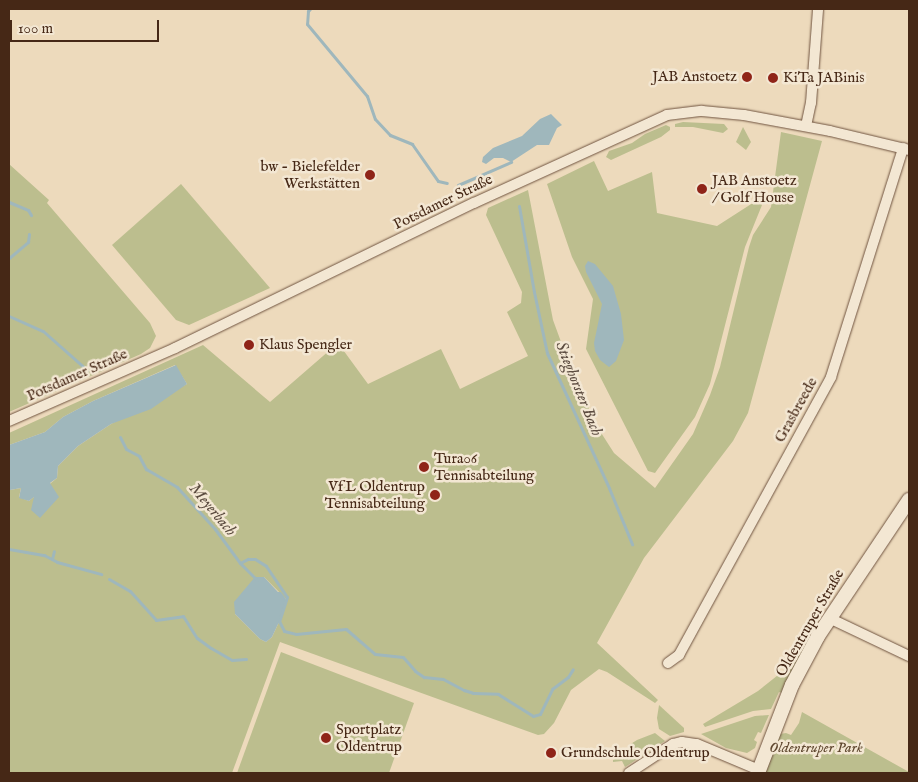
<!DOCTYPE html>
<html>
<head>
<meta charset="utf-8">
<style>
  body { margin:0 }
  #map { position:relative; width:918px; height:782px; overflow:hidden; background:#eddabc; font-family:"IM FELL English",serif }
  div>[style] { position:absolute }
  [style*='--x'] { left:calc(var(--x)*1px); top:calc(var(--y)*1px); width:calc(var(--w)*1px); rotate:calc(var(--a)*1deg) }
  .green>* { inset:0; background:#bcbe8e }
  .water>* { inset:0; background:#9fb7bc }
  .stream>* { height:3px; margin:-1.5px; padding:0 1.5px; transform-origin:1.5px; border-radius:1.5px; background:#9fb7bc }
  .roads { filter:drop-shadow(0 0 1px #705440) drop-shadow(0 0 1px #705440) }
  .minor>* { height:10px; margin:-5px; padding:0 5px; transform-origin:5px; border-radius:5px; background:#f3e7d3 }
  .tertiary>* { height:14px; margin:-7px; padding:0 7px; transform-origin:7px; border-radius:7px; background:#f3e7d3 }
  .dots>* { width:14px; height:14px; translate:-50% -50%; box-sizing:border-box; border:2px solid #f3e7d3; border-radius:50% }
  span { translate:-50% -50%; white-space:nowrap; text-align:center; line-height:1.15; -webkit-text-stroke:5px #f3e7d3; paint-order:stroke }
  .poi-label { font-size:15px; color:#462816 }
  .right { translate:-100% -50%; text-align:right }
  .left { translate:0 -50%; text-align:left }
  .street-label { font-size:15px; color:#462816 }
  .park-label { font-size:15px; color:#5e462e; font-style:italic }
  .water-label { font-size:16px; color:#5c4c40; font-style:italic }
  .frame { position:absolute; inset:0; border:10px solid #462816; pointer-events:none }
  .scale { position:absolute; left:10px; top:20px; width:149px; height:22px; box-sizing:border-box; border:2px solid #462816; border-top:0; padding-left:6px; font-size:15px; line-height:18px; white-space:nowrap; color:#462816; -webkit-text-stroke:4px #f3e7d3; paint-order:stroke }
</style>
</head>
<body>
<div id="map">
  <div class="green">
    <i style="clip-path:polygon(683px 122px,724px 124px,728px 129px,723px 133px,693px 127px,675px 127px,675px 124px)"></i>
    <i style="clip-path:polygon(666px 125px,670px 127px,670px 130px,661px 137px,611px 160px,606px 157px,609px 151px,632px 143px,645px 134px)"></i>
    <i style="clip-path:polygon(743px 127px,751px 142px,746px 150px,736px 142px)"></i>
    <i style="clip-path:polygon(evenodd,781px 132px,822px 141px,748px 413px,733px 441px,644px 558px,597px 643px,658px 700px,655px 703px,607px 672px,599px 669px,571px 690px,554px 723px,544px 734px,538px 735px,280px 642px,232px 773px,9px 773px,9px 488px,10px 490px,21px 488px,19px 497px,29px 501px,57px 478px,58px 466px,78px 446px,111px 424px,187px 384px,175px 365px,93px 401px,63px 417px,45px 432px,9px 445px,9px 433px,203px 345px,270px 402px,338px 343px,368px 384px,441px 349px,460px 389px,528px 356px,507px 312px,521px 303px,522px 292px,486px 215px,488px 208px,528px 190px,553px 320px,571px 369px,598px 428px,614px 453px,655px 488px,693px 434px,710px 395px,720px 367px,749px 247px,753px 235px,771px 207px,781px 132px,264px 577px,286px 599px,279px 622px,272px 637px,266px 642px,260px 639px,235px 614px,264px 577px)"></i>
    <i style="clip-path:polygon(594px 161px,608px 191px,652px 172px,657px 213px,717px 226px,759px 199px,762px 205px,745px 247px,710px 384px,695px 417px,655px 473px,648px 471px,586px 349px,593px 299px,572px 257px,547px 184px)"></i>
    <i style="clip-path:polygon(9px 164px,49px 200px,47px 203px,150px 323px,156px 336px,150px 348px,141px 354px,9px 412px)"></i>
    <i style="clip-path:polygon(181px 184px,270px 288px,189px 325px,176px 320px,112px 245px)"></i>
    <i style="clip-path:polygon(816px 626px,782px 693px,779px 692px,771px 709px,753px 711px,705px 727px,703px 724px,758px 691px,792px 664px)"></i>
    <i style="clip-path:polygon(281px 652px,414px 703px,389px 773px,237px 773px)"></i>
    <i style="clip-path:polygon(659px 705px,684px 728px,684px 732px,670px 736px,659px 729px,657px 718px)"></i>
    <i style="clip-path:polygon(802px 712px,909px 772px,909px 773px,764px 773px,780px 734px,786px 733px,791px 735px,799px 723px)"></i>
    <i style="clip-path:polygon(769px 715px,761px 733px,758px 732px,754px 740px,757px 742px,755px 748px,747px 753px,726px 748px,701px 734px,755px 716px)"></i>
    <i style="clip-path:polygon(655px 733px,665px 741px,625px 767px,622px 761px,613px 762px,613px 760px,627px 752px,629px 745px,637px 740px)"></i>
  </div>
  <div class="water">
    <i style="clip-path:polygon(551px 114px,562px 125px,557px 128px,549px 145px,537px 145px,511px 162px,503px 158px,494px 158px,486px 164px,482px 162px,483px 157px,493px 148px,522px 136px,540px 119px)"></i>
    <i style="clip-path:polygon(588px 261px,595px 264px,613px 286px,621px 314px,624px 340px,616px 361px,609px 367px,600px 360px,595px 351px,594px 343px,602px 304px,586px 272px,585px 266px)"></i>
    <i style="clip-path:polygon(176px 365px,187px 384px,151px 409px,111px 424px,78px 446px,58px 466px,57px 478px,50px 483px,59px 497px,40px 518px,31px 510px,34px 497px,29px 501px,19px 498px,21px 488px,10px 490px,9px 445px,45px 432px,63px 417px,93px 401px)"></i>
    <i style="clip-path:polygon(255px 577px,264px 577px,278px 592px,281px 592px,286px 599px,279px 622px,272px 637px,266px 642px,260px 639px,235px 614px,234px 602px)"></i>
  </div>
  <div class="stream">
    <i style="--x:310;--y:9;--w:3;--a:135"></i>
    <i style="--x:308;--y:11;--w:13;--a:94"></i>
    <i style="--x:307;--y:24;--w:94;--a:50.2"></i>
    <i style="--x:367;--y:96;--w:24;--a:71"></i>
    <i style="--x:375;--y:119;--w:22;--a:47"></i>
    <i style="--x:390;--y:135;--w:24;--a:22"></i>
    <i style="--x:412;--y:144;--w:45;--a:54.9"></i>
    <i style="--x:438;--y:181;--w:9;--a:13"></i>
    <i style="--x:458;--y:185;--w:58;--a:-23.5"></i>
    <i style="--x:9;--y:202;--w:21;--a:23"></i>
    <i style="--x:28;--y:210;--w:6;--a:59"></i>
    <i style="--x:519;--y:206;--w:87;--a:80.1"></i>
    <i style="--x:534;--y:292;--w:62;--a:78"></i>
    <i style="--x:547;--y:353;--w:149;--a:65.3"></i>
    <i style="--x:609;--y:488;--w:61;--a:67.7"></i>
    <i style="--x:9;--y:258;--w:25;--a:-40"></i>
    <i style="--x:28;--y:242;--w:8;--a:-83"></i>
    <i style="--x:9;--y:316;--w:37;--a:24"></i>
    <i style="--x:43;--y:331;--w:59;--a:41.6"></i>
    <i style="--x:120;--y:437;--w:13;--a:63"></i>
    <i style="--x:126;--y:449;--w:15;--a:28"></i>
    <i style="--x:139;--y:456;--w:15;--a:62"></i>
    <i style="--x:146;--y:469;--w:36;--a:30"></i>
    <i style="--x:177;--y:487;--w:57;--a:47.9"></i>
    <i style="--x:215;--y:529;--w:42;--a:53.7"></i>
    <i style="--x:240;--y:563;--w:9;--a:-27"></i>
    <i style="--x:248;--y:559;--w:7;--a:0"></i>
    <i style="--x:255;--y:559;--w:13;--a:32"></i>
    <i style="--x:266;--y:566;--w:37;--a:56"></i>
    <i style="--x:287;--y:597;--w:26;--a:108"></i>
    <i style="--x:9;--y:549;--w:36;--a:10"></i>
    <i style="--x:44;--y:555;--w:15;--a:28"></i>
    <i style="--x:57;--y:562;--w:46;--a:15.3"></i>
    <i style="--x:52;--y:559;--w:8;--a:-76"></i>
    <i style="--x:240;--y:563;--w:24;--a:45"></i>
    <i style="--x:109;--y:579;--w:24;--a:30"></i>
    <i style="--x:130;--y:591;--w:39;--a:48"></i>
    <i style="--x:156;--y:620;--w:27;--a:-8"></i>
    <i style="--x:183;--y:616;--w:26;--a:58"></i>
    <i style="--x:197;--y:638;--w:17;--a:36"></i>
    <i style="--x:211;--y:648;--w:24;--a:30"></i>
    <i style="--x:232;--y:660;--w:14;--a:-4"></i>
    <i style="--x:279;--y:621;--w:11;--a:63"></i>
    <i style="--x:284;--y:631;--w:12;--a:14"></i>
    <i style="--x:296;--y:634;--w:50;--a:-5.7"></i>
    <i style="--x:346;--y:629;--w:38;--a:41"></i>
    <i style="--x:375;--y:654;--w:28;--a:6"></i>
    <i style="--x:403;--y:657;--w:18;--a:49"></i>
    <i style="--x:415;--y:671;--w:11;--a:34"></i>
    <i style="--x:424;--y:677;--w:19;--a:6"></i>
    <i style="--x:443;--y:679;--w:24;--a:28"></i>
    <i style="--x:464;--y:690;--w:9;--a:18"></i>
    <i style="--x:473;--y:693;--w:25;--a:2"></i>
    <i style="--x:498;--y:694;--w:41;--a:32.2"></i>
    <i style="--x:533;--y:716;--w:7;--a:-16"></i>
    <i style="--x:540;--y:714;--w:28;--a:-64"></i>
    <i style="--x:552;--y:689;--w:20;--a:-37"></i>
    <i style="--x:568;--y:677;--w:9;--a:-58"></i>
  </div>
  <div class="roads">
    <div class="minor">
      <i style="--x:806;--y:126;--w:24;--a:-78"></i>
      <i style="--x:811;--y:103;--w:94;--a:-85.7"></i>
      <i style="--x:9;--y:421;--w:181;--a:-23.7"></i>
      <i style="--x:175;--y:348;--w:332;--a:-25.9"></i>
      <i style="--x:474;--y:203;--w:212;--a:-24.5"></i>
      <i style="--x:667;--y:115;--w:35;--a:-7"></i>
      <i style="--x:702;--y:111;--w:42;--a:5.4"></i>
      <i style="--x:744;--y:115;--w:87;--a:10.5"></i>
      <i style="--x:830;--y:131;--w:81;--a:13.5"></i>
      <i style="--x:829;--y:618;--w:89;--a:25.4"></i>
      <i style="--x:668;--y:663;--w:14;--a:-36"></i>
      <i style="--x:679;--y:655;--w:317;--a:-61.3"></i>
      <i style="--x:831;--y:377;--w:240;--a:-72.5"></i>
      <i style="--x:629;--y:773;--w:53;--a:-33.4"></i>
      <i style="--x:673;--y:744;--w:9;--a:-13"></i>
      <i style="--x:682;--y:742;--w:15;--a:8"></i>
      <i style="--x:697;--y:744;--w:67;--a:22.8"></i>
    </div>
    <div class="tertiary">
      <i style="--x:758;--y:773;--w:94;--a:-68.9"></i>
      <i style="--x:792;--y:685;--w:55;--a:-62"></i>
      <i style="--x:818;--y:636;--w:164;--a:-56.2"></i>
    </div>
  </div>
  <div class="dots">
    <i style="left:747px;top:77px;background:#8f2418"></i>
    <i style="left:773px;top:78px;background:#8f2418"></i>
    <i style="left:370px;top:175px;background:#8f2418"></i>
    <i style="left:702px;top:189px;background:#8f2418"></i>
    <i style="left:249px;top:345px;background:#8f2418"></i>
    <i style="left:424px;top:467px;background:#8f2418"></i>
    <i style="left:435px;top:495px;background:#8f2418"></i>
    <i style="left:326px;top:738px;background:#8f2418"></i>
    <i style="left:551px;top:753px;background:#8f2418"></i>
  </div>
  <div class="poi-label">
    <span class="right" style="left:737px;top:77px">JAB Anstoetz</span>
    <span class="left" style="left:783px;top:78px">KiTa JABinis</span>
    <span class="right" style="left:360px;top:175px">bw - Bielefelder<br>Werkstätten</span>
    <span class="left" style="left:712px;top:189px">JAB Anstoetz<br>/ Golf House</span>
    <span class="left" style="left:259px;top:345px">Klaus Spengler</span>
    <span class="left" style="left:434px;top:467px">Tura06<br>Tennisabteilung</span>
    <span class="right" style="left:425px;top:495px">VfL Oldentrup<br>Tennisabteilung</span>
    <span class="left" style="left:336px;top:738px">Sportplatz<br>Oldentrup</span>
    <span class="left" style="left:561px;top:753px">Grundschule Oldentrup</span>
  </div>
  <div class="street-label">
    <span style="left:443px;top:202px;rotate:-26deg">Potsdamer Straße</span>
    <span style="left:77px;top:375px;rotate:-24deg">Potsdamer Straße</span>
    <span style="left:796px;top:410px;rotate:-61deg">Grasbreede</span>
    <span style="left:810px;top:623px;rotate:-60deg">Oldentruper Straße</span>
  </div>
  <div class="park-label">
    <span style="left:816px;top:748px">Oldentruper Park</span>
  </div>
  <div class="water-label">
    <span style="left:578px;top:389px;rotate:68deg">Stieghorster Bach</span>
    <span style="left:212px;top:510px;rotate:50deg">Meyerbach</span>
  </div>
  <div class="frame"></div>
  <div class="scale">100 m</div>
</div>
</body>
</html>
